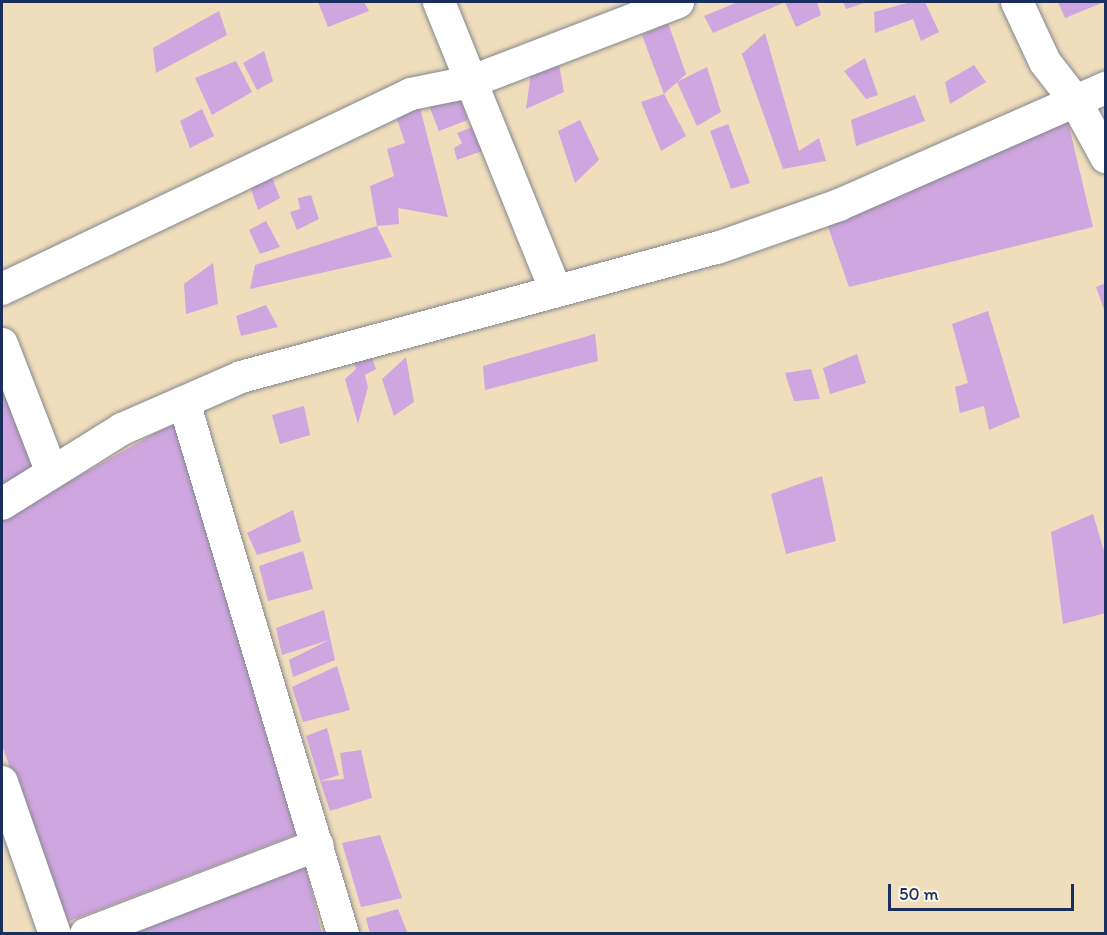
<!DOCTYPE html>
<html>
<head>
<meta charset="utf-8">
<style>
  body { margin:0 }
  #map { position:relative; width:1107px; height:935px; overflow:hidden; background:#efddbb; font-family:Itim,sans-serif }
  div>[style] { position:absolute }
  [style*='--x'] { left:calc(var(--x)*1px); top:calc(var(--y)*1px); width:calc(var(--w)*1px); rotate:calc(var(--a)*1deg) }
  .building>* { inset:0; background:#cfa6e0 }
  .roads { filter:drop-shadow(0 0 2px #85868c) drop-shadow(0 0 2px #85868c) }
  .minor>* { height:32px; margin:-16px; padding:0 16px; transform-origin:16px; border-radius:16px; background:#fff }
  span { translate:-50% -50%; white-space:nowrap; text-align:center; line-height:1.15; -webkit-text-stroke:4.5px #fbf7ec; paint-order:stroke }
  .frame { position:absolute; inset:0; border:3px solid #1b2f5e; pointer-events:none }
  .scale { position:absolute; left:888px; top:884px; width:186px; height:27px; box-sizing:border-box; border:3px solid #1b2f5e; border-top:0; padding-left:8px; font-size:18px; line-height:21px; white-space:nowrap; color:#1b2f5e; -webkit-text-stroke:4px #fbf7ec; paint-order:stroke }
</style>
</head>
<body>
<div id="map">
  <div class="building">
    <i style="clip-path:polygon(318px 2px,364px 2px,369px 11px,328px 27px)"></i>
    <i style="clip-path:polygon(738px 2px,817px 2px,821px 15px,796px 27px,785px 2px,713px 33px,704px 16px)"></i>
    <i style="clip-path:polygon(843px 2px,867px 2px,846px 9px)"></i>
    <i style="clip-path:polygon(911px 2px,925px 2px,939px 32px,921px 41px,913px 19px,875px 33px,874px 12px)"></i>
    <i style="clip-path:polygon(1058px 2px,1104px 2px,1065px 18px)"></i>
    <i style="clip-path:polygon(219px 11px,227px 35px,156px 73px,153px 48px)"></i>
    <i style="clip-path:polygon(668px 23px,686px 74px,664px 94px,642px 35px)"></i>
    <i style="clip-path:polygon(765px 33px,799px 151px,819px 138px,826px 161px,783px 169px,742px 54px)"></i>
    <i style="clip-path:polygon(264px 51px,273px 81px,257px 90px,243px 63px)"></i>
    <i style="clip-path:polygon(865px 58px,878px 95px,866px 99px,844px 71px)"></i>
    <i style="clip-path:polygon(558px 59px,564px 92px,526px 109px,531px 72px)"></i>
    <i style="clip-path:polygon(236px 61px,252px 92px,212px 115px,195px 78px)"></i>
    <i style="clip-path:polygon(974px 65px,986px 82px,950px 104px,945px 82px)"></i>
    <i style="clip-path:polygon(707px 67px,721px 112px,697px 126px,677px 82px)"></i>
    <i style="clip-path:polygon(459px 93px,468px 120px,439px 131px,428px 103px)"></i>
    <i style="clip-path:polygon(664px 94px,686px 136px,661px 151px,641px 102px)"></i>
    <i style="clip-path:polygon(915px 95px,925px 121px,856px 146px,851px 120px)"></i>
    <i style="clip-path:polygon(420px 108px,448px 217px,398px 208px,399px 224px,377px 226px,370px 186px,394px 176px,387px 149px,405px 143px,396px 116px)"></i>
    <i style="clip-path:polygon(202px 109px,214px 136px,190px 148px,180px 121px)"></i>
    <i style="clip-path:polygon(1067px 118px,1093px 227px,849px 287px,826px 221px)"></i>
    <i style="clip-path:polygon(580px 120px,599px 160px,575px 183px,558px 131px)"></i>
    <i style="clip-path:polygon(728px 124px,750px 183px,731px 189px,710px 131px)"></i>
    <i style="clip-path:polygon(475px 126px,482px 151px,457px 160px,454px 148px,462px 143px,457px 133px)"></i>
    <i style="clip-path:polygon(270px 172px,280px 198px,258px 210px,249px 183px)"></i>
    <i style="clip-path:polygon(311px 195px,319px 219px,297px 230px,290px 212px,300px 209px,298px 198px)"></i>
    <i style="clip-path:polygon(266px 221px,280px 247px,260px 254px,249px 230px)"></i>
    <i style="clip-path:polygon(377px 226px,392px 257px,250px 289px,255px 265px)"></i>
    <i style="clip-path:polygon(213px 263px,218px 304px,186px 314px,184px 284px)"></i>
    <i style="clip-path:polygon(1106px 283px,1106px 312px,1105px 312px,1096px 287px)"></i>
    <i style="clip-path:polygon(266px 305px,278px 327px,241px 336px,236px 316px)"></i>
    <i style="clip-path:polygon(988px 311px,1020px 417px,989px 430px,984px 406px,960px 413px,955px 387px,968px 383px,952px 324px)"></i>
    <i style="clip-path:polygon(595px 334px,598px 361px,485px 390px,483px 366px)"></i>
    <i style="clip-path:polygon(369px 350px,376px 369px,365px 375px,368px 387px,358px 424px,345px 379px,356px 369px,351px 353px)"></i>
    <i style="clip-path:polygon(857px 354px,866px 383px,830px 394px,823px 368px)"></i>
    <i style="clip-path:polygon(406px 357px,414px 402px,394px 416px,382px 379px)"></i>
    <i style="clip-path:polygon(2px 367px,41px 466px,2px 486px)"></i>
    <i style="clip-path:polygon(811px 369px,820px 399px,794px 401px,785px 373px)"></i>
    <i style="clip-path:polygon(304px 406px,310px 435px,280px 444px,272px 415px)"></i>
    <i style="clip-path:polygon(177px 421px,300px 833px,64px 923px,2px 745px,2px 519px)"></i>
    <i style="clip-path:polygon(822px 476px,836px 541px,786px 554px,771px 494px)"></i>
    <i style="clip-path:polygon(293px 510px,301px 542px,257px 555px,247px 533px)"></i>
    <i style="clip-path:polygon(1093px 514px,1106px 558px,1106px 613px,1063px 624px,1051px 532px)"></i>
    <i style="clip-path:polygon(303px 551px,313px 589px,268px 601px,259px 566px)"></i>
    <i style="clip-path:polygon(324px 610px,335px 660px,293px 677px,289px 660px,329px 640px,282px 655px,276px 628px)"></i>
    <i style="clip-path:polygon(337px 666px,350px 710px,303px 722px,292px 687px)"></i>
    <i style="clip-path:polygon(327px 728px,339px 775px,320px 781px,306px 736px)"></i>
    <i style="clip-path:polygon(361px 750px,372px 798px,330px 811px,320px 781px,344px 779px,340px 753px)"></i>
    <i style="clip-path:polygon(380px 835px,402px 898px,361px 907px,342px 843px)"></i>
    <i style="clip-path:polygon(304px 861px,322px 934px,123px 934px)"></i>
    <i style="clip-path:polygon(398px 909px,408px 934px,370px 934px,366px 918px)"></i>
  </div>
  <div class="roads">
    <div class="minor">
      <i style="--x:439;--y:2;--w:312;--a:68"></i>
      <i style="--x:1017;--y:2;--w:66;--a:65"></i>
      <i style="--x:1045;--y:62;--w:51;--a:52.2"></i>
      <i style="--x:1076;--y:102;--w:63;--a:61.4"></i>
      <i style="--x:2;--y:289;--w:453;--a:-25.5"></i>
      <i style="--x:411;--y:94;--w:60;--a:-11.5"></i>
      <i style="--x:470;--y:82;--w:223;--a:-21"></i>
      <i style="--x:2;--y:344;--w:138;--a:68.8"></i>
      <i style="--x:184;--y:402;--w:555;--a:73.36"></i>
      <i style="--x:2;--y:504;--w:142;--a:-32"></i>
      <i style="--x:122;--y:429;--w:130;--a:-23.6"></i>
      <i style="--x:241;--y:377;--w:493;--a:-15.2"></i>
      <i style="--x:717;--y:248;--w:129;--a:-19.4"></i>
      <i style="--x:839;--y:205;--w:292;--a:-23.7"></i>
      <i style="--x:2;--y:782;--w:161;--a:70.8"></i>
      <i style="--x:86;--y:934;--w:248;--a:-21"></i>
    </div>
  </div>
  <div class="frame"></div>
  <div class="scale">50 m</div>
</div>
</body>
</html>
